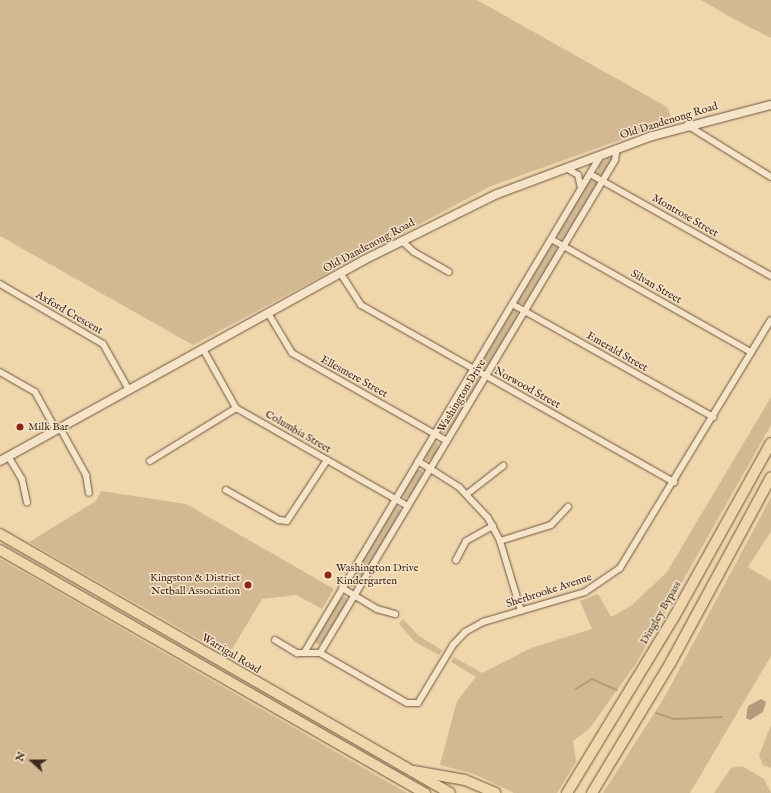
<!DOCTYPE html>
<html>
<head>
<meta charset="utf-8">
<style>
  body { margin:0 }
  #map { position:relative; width:771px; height:793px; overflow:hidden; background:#f0d6ab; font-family:"IM FELL English",serif }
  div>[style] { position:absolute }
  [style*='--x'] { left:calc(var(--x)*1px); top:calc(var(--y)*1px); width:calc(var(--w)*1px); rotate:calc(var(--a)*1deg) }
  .green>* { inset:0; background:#d2b993 }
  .water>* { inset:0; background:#b49b7b }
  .stream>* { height:2px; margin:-1px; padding:0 1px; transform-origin:1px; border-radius:1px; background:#b49b7b }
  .roads { filter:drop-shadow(0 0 1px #6d5441) drop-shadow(0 0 1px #6d5441) }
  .minor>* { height:6px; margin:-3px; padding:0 3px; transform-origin:3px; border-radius:3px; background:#f5e4c8 }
  .secondary>* { height:8px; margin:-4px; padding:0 4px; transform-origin:4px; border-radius:4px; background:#f5e4c8 }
  .trunk>* { height:10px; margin:-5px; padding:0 5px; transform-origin:5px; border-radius:5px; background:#f0d6ab }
  .dots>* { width:11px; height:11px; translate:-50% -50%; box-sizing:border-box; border:2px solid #f5e4c8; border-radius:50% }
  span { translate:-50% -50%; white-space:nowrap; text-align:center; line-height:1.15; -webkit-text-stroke:3px #f5e4c8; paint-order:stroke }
  .street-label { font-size:11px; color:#41291e }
  .poi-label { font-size:11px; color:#41291e }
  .left { translate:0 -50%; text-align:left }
  .right { translate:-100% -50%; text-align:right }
  .north { position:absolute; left:12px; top:741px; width:40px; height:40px; -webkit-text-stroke:3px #f5e4c8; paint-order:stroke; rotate:291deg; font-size:11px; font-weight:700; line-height:16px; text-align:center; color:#41291e }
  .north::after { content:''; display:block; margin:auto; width:14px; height:18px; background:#41291e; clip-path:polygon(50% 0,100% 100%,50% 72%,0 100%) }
</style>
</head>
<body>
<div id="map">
  <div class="green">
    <i style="clip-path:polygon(0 0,477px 0,667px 107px,673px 121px,491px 186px,193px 345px,0 236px)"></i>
    <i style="clip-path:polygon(701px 0,771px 0,771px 38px,734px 19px)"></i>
    <i style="clip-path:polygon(609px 157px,612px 158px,604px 174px,597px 174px,600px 163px)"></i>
    <i style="clip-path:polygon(595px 180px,597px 185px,565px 238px,561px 240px,557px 234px,589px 181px)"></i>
    <i style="clip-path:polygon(556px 245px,557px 251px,525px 304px,519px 304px,518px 299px,550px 246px)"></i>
    <i style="clip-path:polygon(512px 310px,517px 310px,518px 316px,486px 369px,480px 369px,479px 364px)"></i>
    <i style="clip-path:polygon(473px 375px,478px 375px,479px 381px,449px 432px,443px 433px,441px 429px)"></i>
    <i style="clip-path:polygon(771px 397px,771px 425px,637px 662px,590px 728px,573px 741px,576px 762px,557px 793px,514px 793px,474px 774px,440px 765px,457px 701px,476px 677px,451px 662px,454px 657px,482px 673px,531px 648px,592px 629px,580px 601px,598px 594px,611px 617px,632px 605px,667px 572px)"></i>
    <i style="clip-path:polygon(436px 441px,440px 448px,433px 459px,427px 461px,424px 456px)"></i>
    <i style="clip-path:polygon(416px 469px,422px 470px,423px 474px,410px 497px,405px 499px,402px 493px)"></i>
    <i style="clip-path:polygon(101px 491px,186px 504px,334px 589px,322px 609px,296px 595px,262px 599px,228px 656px,29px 542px,96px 501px)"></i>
    <i style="clip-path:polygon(771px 497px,771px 531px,748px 567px,771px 581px,771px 656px,690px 793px,603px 793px,664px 698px)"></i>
    <i style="clip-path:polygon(394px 507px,399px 507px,401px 512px,357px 586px,351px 587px,349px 583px)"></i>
    <i style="clip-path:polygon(0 559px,39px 581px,407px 793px,0 793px)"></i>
    <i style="clip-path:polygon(340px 597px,346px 597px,348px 601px,322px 644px,318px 645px,314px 641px)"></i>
    <i style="clip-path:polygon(403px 619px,419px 636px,442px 650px,439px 655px,415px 642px,399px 624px)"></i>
    <i style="clip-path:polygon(771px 725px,771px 768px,763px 765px,759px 755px)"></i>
    <i style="clip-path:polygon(742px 766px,764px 779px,771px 793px,714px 793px,731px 768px)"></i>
  </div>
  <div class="water">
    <i style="clip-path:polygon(761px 699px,766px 702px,763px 712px,750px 720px,746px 718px,748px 706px)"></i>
  </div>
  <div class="stream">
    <i style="--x:576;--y:689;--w:19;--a:-32"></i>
    <i style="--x:592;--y:679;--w:27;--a:24"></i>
    <i style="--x:656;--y:713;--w:19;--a:18"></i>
    <i style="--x:674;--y:719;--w:48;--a:-2.4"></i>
  </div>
  <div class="roads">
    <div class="minor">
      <i style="--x:687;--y:125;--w:99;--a:31.8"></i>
      <i style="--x:566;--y:168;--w:14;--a:30"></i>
      <i style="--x:578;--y:175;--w:13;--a:77"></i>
      <i style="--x:590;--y:174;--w:208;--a:29.4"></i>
      <i style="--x:551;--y:239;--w:230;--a:29.5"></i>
      <i style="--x:402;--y:241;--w:16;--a:43"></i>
      <i style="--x:414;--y:252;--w:40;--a:29.7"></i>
      <i style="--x:341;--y:274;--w:37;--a:57"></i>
      <i style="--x:361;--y:305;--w:360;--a:29.5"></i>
      <i style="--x:0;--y:284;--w:119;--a:30.2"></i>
      <i style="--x:103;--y:344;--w:53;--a:60.5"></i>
      <i style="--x:512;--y:304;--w:231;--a:29.3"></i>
      <i style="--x:268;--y:313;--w:47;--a:59"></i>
      <i style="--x:292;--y:353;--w:178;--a:29.6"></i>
      <i style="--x:203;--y:349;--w:68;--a:60.8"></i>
      <i style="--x:236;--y:408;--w:198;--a:29.7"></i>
      <i style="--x:0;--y:372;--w:40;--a:29.7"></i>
      <i style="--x:35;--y:392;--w:43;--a:61.1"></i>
      <i style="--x:60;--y:428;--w:54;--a:61"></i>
      <i style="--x:86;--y:475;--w:18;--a:81"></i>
      <i style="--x:8;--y:456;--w:27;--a:59"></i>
      <i style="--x:22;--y:479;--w:24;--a:78"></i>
      <i style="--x:150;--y:461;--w:101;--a:-31.6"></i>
      <i style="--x:418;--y:461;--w:49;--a:32.4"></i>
      <i style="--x:459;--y:487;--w:42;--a:46.9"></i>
      <i style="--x:488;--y:518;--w:26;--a:62"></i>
      <i style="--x:500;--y:541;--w:73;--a:73.3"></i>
      <i style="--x:226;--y:490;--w:61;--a:29.5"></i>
      <i style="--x:279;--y:520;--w:8;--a:7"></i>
      <i style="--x:287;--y:521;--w:73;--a:-56.7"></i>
      <i style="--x:467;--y:494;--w:46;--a:-37.9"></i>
      <i style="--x:500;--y:541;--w:53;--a:-17.4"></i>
      <i style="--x:551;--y:525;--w:25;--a:-47"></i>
      <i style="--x:456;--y:560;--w:21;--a:-62"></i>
      <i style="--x:466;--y:541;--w:31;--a:-29"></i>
      <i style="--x:342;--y:588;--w:41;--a:31"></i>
      <i style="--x:377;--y:609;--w:19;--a:16"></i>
      <i style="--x:275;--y:640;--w:26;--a:31"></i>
      <i style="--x:297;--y:653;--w:23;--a:0"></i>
      <i style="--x:320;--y:653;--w:100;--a:29.9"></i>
      <i style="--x:407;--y:703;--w:11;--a:0"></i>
      <i style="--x:418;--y:703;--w:68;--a:-58.9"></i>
      <i style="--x:453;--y:645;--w:18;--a:-47"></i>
      <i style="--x:465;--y:632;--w:21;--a:-29"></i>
      <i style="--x:483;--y:622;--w:106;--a:-16.4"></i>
      <i style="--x:585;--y:592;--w:42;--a:-34.4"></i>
      <i style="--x:620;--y:568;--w:290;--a:-58.7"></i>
      <i style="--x:304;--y:653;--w:580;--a:-59.19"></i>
      <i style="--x:320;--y:653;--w:575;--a:-59.1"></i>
      <i style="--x:615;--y:160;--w:12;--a:-81"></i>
    </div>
    <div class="secondary">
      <i style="--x:0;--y:461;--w:416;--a:-28.9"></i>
      <i style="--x:364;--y:260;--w:148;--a:-26.4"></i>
      <i style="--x:497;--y:194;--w:165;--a:-20.5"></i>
      <i style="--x:652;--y:136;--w:123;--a:-14.6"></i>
    </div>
    <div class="trunk">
      <i style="--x:0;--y:534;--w:519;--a:29.92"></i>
      <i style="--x:0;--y:550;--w:490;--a:29.8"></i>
      <i style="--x:414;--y:771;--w:52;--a:10"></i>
      <i style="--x:465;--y:780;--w:33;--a:23"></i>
      <i style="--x:567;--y:793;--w:206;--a:-58.7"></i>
      <i style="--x:674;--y:617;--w:199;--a:-60.9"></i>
      <i style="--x:592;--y:793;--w:153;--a:-58.9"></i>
      <i style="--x:671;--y:662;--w:210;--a:-61.6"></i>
    </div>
  </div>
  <div class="dots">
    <i style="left:20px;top:427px;background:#8f2418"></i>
    <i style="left:328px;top:575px;background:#8f2418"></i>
    <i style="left:248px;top:585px;background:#8f2418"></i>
  </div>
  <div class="street-label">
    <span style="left:669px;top:121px;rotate:-17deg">Old Dandenong Road</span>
    <span style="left:685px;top:216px;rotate:30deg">Montrose Street</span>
    <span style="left:369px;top:246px;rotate:-28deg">Old Dandenong Road</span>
    <span style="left:656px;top:287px;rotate:30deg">Silvan Street</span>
    <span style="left:69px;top:313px;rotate:30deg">Axford Crescent</span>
    <span style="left:617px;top:352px;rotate:30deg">Emerald Street</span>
    <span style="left:354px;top:377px;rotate:29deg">Ellesmere Street</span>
    <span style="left:527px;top:388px;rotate:29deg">Norwood Street</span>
    <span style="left:462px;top:396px;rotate:-59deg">Washington Drive</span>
    <span style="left:298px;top:432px;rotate:30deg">Columbia Street</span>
    <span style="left:549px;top:591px;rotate:-18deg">Sherbrooke Avenue</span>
    <span style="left:661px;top:613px;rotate:-60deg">Dingley Bypass</span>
    <span style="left:231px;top:654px;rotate:31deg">Warrigal Road</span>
  </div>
  <div class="poi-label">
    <span class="left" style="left:28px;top:427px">Milk Bar</span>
    <span class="left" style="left:336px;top:575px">Washington Drive<br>Kindergarten</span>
    <span class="right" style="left:240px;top:585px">Kingston &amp; District<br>Netball Association</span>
  </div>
  <div class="north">N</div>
</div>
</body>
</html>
